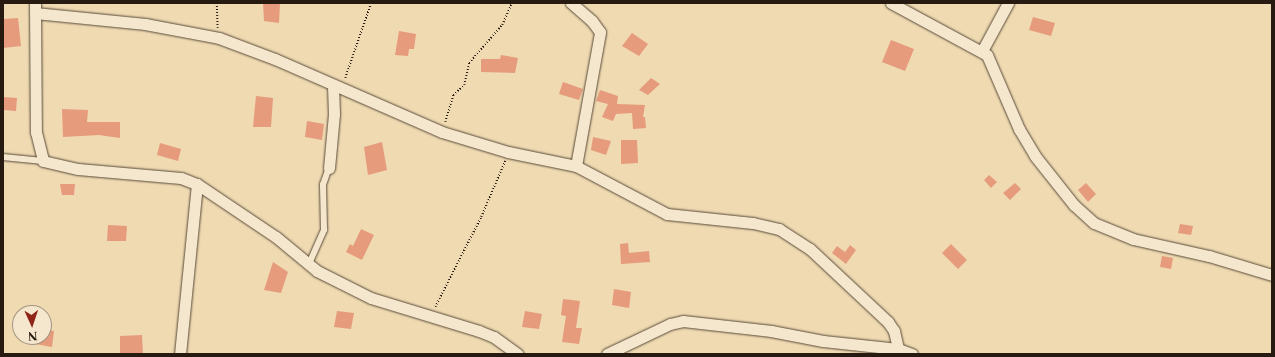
<!DOCTYPE html>
<html>
<head>
<meta charset="utf-8">
<style>
  body { margin:0 }
  #map { position:relative; width:1275px; height:357px; overflow:hidden; background:#efdab2; font-family:"Libre Caslon Text",serif }
  div>[style] { position:absolute }
  [style*='--x'] { left:calc(var(--x)*1px); top:calc(var(--y)*1px); width:calc(var(--w)*1px); rotate:calc(var(--a)*1deg) }
  .building>* { inset:0; background:#e69b7d }
  .path>* { height:1.5px; margin-top:-0.75px; transform-origin:0; background:repeating-linear-gradient(90deg,#271a10 0 1px,transparent 0 3px) }
  .roads { filter:drop-shadow(0 0 1px #594a38) drop-shadow(0 0 1px #594a38) }
  .service>* { height:5.5px; margin:-2.75px; padding:0 2.75px; transform-origin:2.75px; border-radius:2.75px; background:#f5e7cd }
  .minor>* { height:11px; margin:-5.5px; padding:0 5.5px; transform-origin:5.5px; border-radius:5.5px; background:#f5e7cd }
  span { translate:-50% -50%; white-space:nowrap; text-align:center; line-height:1.15; -webkit-text-stroke:3px #f5e7cd; paint-order:stroke }
  .frame { position:absolute; inset:0; border:4px solid #271a10; pointer-events:none }
  .north { position:absolute; left:12px; top:305px; width:40px; height:40px; box-sizing:border-box; background:#f5e7cd; border:1px solid #a39581; border-radius:50%; rotate:177deg; font-size:11px; font-weight:700; line-height:16px; text-align:center; color:#271a10 }
  .north::after { content:''; display:block; margin:auto; width:14px; height:18px; background:#8f2418; clip-path:polygon(50% 0,100% 100%,50% 72%,0 100%) }
</style>
</head>
<body>
<div id="map">
  <div class="building">
    <i style="clip-path:polygon(263px 3px,280px 3px,279px 23px,264px 21px)"></i>
    <i style="clip-path:polygon(1033px 17px,1055px 23px,1051px 36px,1029px 30px)"></i>
    <i style="clip-path:polygon(18px 18px,21px 46px,3px 48px,3px 19px)"></i>
    <i style="clip-path:polygon(399px 31px,416px 34px,414px 49px,409px 49px,408px 56px,395px 55px)"></i>
    <i style="clip-path:polygon(632px 33px,648px 44px,639px 56px,622px 46px)"></i>
    <i style="clip-path:polygon(891px 40px,914px 49px,905px 71px,882px 62px)"></i>
    <i style="clip-path:polygon(501px 55px,518px 58px,515px 73px,481px 72px,481px 59px,500px 59px)"></i>
    <i style="clip-path:polygon(651px 78px,660px 84px,648px 95px,639px 90px)"></i>
    <i style="clip-path:polygon(563px 82px,583px 89px,579px 100px,559px 94px)"></i>
    <i style="clip-path:polygon(600px 90px,618px 96px,617px 104px,645px 105px,643px 117px,645px 117px,646px 128px,633px 129px,632px 113px,616px 114px,613px 121px,602px 117px,608px 104px,596px 101px)"></i>
    <i style="clip-path:polygon(256px 96px,273px 98px,271px 127px,253px 127px)"></i>
    <i style="clip-path:polygon(3px 97px,17px 98px,16px 111px,3px 110px)"></i>
    <i style="clip-path:polygon(62px 109px,88px 110px,87px 122px,120px 122px,120px 138px,99px 135px,63px 137px)"></i>
    <i style="clip-path:polygon(307px 121px,324px 124px,322px 140px,305px 137px)"></i>
    <i style="clip-path:polygon(593px 137px,611px 141px,606px 155px,591px 150px)"></i>
    <i style="clip-path:polygon(621px 140px,637px 140px,638px 163px,621px 164px)"></i>
    <i style="clip-path:polygon(382px 142px,387px 170px,368px 175px,364px 147px)"></i>
    <i style="clip-path:polygon(160px 143px,181px 149px,178px 161px,157px 155px)"></i>
    <i style="clip-path:polygon(989px 175px,997px 182px,991px 188px,984px 180px)"></i>
    <i style="clip-path:polygon(1015px 183px,1021px 189px,1010px 200px,1003px 193px)"></i>
    <i style="clip-path:polygon(1086px 183px,1096px 194px,1088px 202px,1078px 190px)"></i>
    <i style="clip-path:polygon(60px 184px,75px 184px,74px 195px,62px 195px)"></i>
    <i style="clip-path:polygon(1180px 224px,1193px 226px,1191px 235px,1178px 233px)"></i>
    <i style="clip-path:polygon(108px 225px,127px 226px,126px 241px,107px 241px)"></i>
    <i style="clip-path:polygon(361px 229px,374px 235px,362px 260px,346px 252px,350px 244px,353px 246px)"></i>
    <i style="clip-path:polygon(628px 243px,629px 253px,649px 251px,650px 262px,621px 264px,620px 244px)"></i>
    <i style="clip-path:polygon(951px 244px,967px 260px,958px 269px,942px 253px)"></i>
    <i style="clip-path:polygon(850px 245px,856px 250px,846px 264px,832px 253px,837px 246px,845px 252px)"></i>
    <i style="clip-path:polygon(1162px 256px,1173px 258px,1171px 269px,1160px 267px)"></i>
    <i style="clip-path:polygon(273px 262px,288px 272px,281px 293px,264px 290px)"></i>
    <i style="clip-path:polygon(614px 289px,631px 292px,629px 308px,612px 305px)"></i>
    <i style="clip-path:polygon(563px 299px,580px 301px,576px 328px,582px 328px,579px 344px,562px 342px,566px 316px,561px 315px)"></i>
    <i style="clip-path:polygon(337px 311px,354px 313px,351px 329px,334px 327px)"></i>
    <i style="clip-path:polygon(525px 311px,542px 314px,539px 329px,522px 327px)"></i>
    <i style="clip-path:polygon(44px 329px,54px 331px,52px 347px,35px 344px,36px 337px,44px 337px)"></i>
    <i style="clip-path:polygon(142px 335px,143px 354px,120px 354px,120px 336px)"></i>
  </div>
  <div class="path">
    <i style="--x:217;--y:3;--w:25;--a:88"></i>
    <i style="--x:345;--y:78;--w:79;--a:-70.9"></i>
    <i style="--x:445;--y:122;--w:28;--a:-73"></i>
    <i style="--x:453;--y:95;--w:15;--a:-42"></i>
    <i style="--x:464;--y:85;--w:23;--a:-77"></i>
    <i style="--x:469;--y:63;--w:50;--a:-49"></i>
    <i style="--x:502;--y:25;--w:24;--a:-66"></i>
    <i style="--x:435;--y:307;--w:101;--a:-62.9"></i>
    <i style="--x:481;--y:217;--w:61;--a:-66.8"></i>
  </div>
  <div class="roads">
    <div class="service">
      <i style="--x:3;--y:157;--w:40;--a:5.7"></i>
      <i style="--x:309;--y:264;--w:37;--a:-66"></i>
      <i style="--x:324;--y:230;--w:45;--a:-91.3"></i>
      <i style="--x:323;--y:185;--w:18;--a:-71"></i>
    </div>
    <div class="minor">
      <i style="--x:35;--y:3;--w:129;--a:89.6"></i>
      <i style="--x:36;--y:132;--w:30;--a:76"></i>
      <i style="--x:43;--y:161;--w:36;--a:13"></i>
      <i style="--x:78;--y:169;--w:103;--a:5"></i>
      <i style="--x:181;--y:178;--w:17;--a:21"></i>
      <i style="--x:197;--y:184;--w:171;--a:95.7"></i>
      <i style="--x:891;--y:3;--w:109;--a:28.4"></i>
      <i style="--x:987;--y:55;--w:81;--a:66.6"></i>
      <i style="--x:1019;--y:129;--w:31;--a:59"></i>
      <i style="--x:1035;--y:156;--w:63;--a:51.5"></i>
      <i style="--x:1074;--y:205;--w:27;--a:42"></i>
      <i style="--x:1094;--y:223;--w:42;--a:22.3"></i>
      <i style="--x:1133;--y:239;--w:78;--a:12.6"></i>
      <i style="--x:1209;--y:256;--w:66;--a:16.8"></i>
      <i style="--x:35;--y:13;--w:111;--a:5.7"></i>
      <i style="--x:145;--y:24;--w:75;--a:10.7"></i>
      <i style="--x:219;--y:38;--w:60;--a:20.6"></i>
      <i style="--x:275;--y:59;--w:182;--a:23.6"></i>
      <i style="--x:442;--y:132;--w:69;--a:16.9"></i>
      <i style="--x:508;--y:152;--w:69;--a:11.6"></i>
      <i style="--x:576;--y:166;--w:136;--a:-79.8"></i>
      <i style="--x:600;--y:32;--w:14;--a:-126"></i>
      <i style="--x:592;--y:21;--w:28;--a:-139"></i>
      <i style="--x:982;--y:51;--w:55;--a:-61.6"></i>
      <i style="--x:576;--y:166;--w:103;--a:27.8"></i>
      <i style="--x:667;--y:214;--w:86;--a:6"></i>
      <i style="--x:753;--y:223;--w:27;--a:13"></i>
      <i style="--x:779;--y:229;--w:37;--a:33"></i>
      <i style="--x:810;--y:249;--w:107;--a:43.1"></i>
      <i style="--x:888;--y:322;--w:11;--a:56"></i>
      <i style="--x:894;--y:331;--w:18;--a:77"></i>
      <i style="--x:329;--y:168;--w:54;--a:-84.7"></i>
      <i style="--x:334;--y:114;--w:29;--a:-92"></i>
      <i style="--x:197;--y:184;--w:95;--a:33.9"></i>
      <i style="--x:276;--y:237;--w:53;--a:39.7"></i>
      <i style="--x:317;--y:271;--w:60;--a:26.6"></i>
      <i style="--x:371;--y:298;--w:113;--a:17"></i>
      <i style="--x:479;--y:331;--w:16;--a:22"></i>
      <i style="--x:494;--y:337;--w:29;--a:36"></i>
      <i style="--x:607;--y:354;--w:70;--a:-25.5"></i>
      <i style="--x:670;--y:324;--w:13;--a:-13"></i>
      <i style="--x:683;--y:321;--w:89;--a:6.5"></i>
      <i style="--x:771;--y:331;--w:53;--a:10.9"></i>
      <i style="--x:823;--y:341;--w:75;--a:6.1"></i>
      <i style="--x:898;--y:349;--w:15;--a:20"></i>
    </div>
  </div>
  <div class="frame"></div>
  <div class="north">N</div>
</div>
</body>
</html>
